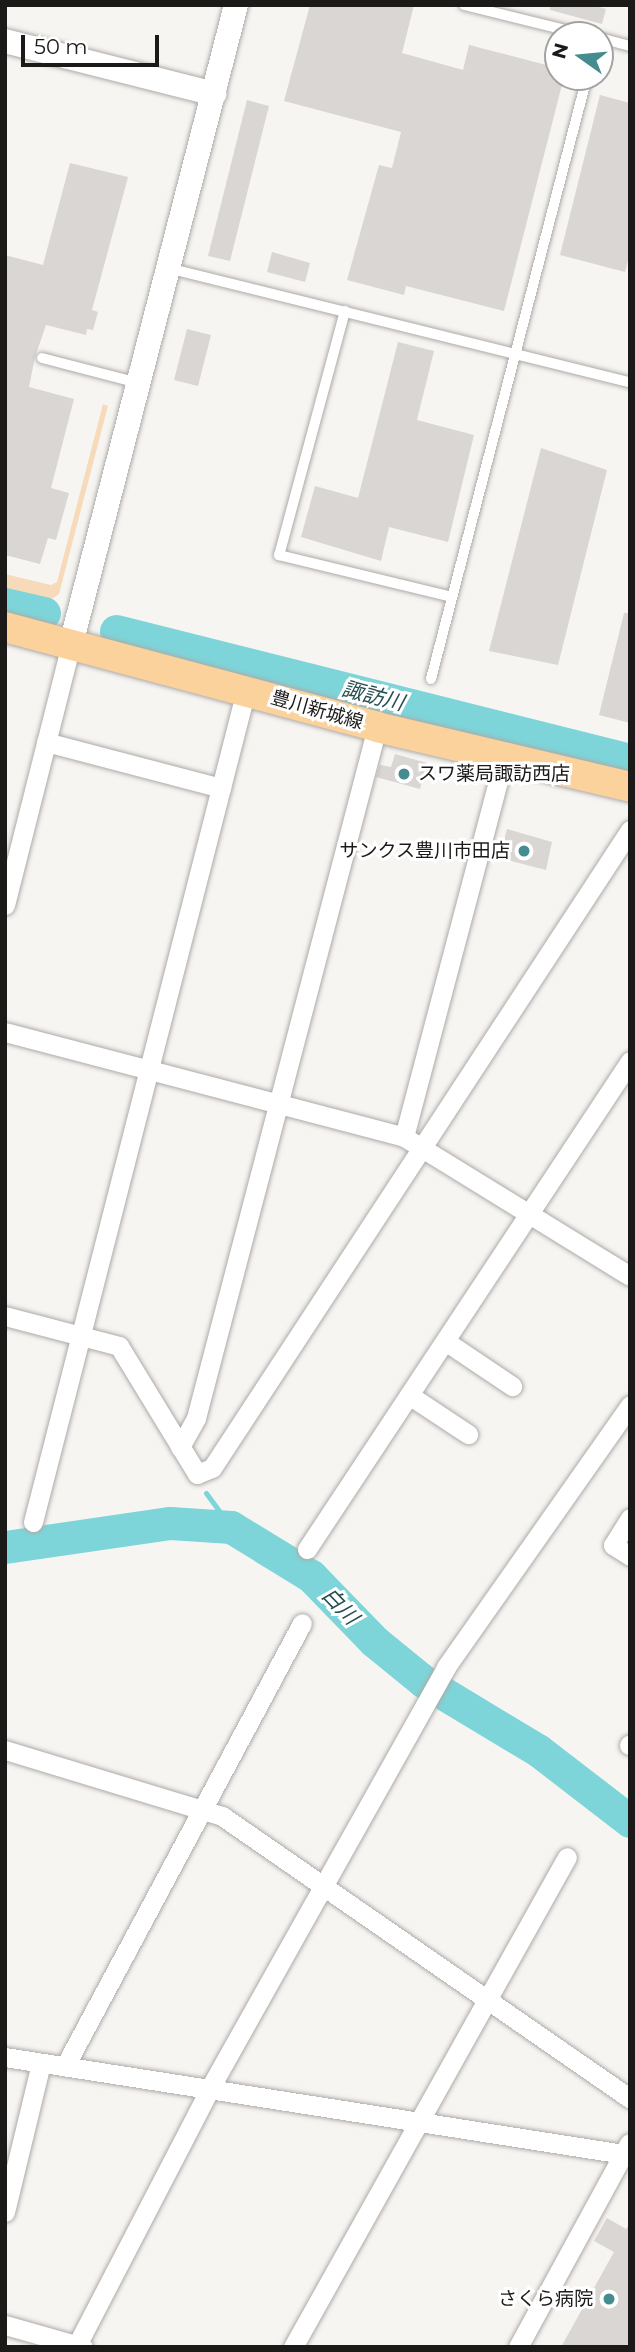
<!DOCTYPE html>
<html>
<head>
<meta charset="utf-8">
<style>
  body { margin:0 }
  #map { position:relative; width:635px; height:2352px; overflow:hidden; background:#f7f5f2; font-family:Montserrat,"Noto Sans JP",sans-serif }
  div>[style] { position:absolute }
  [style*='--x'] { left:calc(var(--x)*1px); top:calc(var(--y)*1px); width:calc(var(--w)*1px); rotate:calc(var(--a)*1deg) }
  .green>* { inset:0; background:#f6daba }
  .stream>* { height:5px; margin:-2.5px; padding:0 2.5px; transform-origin:2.5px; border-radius:2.5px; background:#7dd5d9 }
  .river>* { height:33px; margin:-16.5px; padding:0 16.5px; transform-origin:16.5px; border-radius:16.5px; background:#7dd5d9 }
  .building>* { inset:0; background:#d9d6d4 }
  .roads { filter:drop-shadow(0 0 2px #adaaa8) drop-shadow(0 0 2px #adaaa8) }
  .service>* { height:10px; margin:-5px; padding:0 5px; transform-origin:5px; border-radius:5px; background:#fff }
  .minor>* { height:19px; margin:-9.5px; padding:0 9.5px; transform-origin:9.5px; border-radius:9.5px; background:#fff }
  .tertiary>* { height:24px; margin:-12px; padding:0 12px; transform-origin:12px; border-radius:12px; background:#fff }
  .primary>* { height:30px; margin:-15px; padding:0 15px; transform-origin:15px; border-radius:15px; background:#fbd29c }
  .dots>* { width:19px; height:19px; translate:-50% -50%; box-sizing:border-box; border:4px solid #fff; border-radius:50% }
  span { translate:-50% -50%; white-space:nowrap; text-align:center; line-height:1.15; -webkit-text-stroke:6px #fff; paint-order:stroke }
  .street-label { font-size:19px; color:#1b1a19 }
  .poi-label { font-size:19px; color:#1b1a19 }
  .left { translate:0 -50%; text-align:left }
  .right { translate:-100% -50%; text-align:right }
  .water-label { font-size:21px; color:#264f50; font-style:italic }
  .frame { position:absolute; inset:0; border:7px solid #1b1a19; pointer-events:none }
  .north { position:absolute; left:544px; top:21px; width:70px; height:70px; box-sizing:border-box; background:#fff; border:2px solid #a4a3a3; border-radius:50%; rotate:285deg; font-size:19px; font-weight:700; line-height:28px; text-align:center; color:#1b1a19 }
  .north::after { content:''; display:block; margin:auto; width:24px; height:32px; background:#448c8f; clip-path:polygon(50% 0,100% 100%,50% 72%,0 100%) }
  .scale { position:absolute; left:21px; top:35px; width:138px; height:32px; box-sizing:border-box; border:4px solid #1b1a19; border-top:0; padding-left:9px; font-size:21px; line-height:24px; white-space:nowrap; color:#1b1a19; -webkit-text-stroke:5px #fff; paint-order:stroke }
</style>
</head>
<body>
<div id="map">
  <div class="green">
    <i style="clip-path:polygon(103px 404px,108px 406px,59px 594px,41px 606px,5px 597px,5px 574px,51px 585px,57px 582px)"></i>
  </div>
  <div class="stream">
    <i style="--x:206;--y:1493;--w:42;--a:53.7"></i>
  </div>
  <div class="river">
    <i style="--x:5;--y:604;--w:40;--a:13"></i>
    <i style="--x:116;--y:631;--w:530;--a:14.09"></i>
    <i style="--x:5;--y:1547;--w:167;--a:-8.3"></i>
    <i style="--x:170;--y:1523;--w:61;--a:3.8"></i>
    <i style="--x:231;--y:1527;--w:94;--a:31.5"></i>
    <i style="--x:311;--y:1576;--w:91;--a:45.9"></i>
    <i style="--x:374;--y:1641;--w:63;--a:39.2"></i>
    <i style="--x:423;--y:1681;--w:135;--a:31.1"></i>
    <i style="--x:539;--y:1751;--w:115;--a:37.6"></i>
  </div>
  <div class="building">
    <i style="clip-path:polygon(310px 5px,414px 5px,402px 53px,463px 70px,469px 45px,558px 68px,558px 77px,564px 77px,504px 311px,406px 286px,404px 295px,347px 280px,379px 165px,392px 168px,401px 132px,284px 101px)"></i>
    <i style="clip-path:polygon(550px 5px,592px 5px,606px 9px,602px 24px,550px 10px)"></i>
    <i style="clip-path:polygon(600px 95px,630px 103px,630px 253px,625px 272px,560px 255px)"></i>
    <i style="clip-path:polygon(247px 100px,269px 106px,230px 261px,208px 256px)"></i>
    <i style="clip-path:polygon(70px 163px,128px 177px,92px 310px,98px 312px,93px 330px,87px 329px,86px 335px,46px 325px,35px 357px,29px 387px,74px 399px,51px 488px,69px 493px,56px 540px,48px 538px,40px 564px,5px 555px,5px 255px,43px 265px)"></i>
    <i style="clip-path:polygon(272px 252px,310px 263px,305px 282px,267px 272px)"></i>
    <i style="clip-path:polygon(187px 329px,211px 335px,198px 386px,174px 380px)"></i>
    <i style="clip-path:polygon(398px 342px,434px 351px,417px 420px,474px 435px,448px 542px,389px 527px,381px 561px,301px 537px,315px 486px,358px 498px)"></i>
    <i style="clip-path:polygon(541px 448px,607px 470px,558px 665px,489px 651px)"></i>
    <i style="clip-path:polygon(624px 613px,630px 613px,630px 723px,599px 715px)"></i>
    <i style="clip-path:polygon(395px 754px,427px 763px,420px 789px,376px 777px,380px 765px,391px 767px)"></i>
    <i style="clip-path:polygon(507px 829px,552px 842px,546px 870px,499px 858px)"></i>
    <i style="clip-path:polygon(607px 2218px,626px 2229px,630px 2223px,630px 2347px,561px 2347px,614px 2252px,594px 2241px)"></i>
  </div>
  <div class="roads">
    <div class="service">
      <i style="--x:464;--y:5;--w:126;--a:13.8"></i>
      <i style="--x:600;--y:38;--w:31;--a:15"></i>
      <i style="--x:168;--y:268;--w:476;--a:13.9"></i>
      <i style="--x:345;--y:311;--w:253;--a:105.1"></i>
      <i style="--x:279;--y:555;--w:178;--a:13.6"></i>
      <i style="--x:42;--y:358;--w:100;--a:14.5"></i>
      <i style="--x:431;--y:679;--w:622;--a:-75.47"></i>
    </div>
    <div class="minor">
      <i style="--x:46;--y:742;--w:181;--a:14.7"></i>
      <i style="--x:5;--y:905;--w:269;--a:-75.8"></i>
      <i style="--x:5;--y:1032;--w:413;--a:14.7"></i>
      <i style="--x:404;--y:1137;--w:265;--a:31.6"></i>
      <i style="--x:404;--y:1137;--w:394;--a:-75.2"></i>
      <i style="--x:5;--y:1316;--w:118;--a:14.7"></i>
      <i style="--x:119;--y:1346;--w:150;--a:58.6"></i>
      <i style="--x:197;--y:1474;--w:16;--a:-22"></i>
      <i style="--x:212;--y:1468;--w:763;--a:-56.77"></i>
      <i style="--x:445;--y:1341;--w:81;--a:33.9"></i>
      <i style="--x:409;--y:1395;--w:71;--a:33.5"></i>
      <i style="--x:180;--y:1447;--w:33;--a:-61"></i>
      <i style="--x:196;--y:1418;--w:714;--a:-75.32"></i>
      <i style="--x:630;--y:1518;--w:32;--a:122"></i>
      <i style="--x:613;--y:1545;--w:20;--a:33"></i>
      <i style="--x:33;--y:1522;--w:859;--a:-75.64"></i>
      <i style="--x:307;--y:1549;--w:585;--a:-56.5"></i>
      <i style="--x:629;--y:1745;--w:1;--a:-45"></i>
      <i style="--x:5;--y:1750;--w:227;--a:16.9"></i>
      <i style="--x:222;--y:1816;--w:496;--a:34.7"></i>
      <i style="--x:5;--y:2057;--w:633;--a:8.91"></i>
      <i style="--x:65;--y:2066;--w:502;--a:-61.85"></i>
      <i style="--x:5;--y:2212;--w:153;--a:-76.4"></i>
      <i style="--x:5;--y:2325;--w:81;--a:15.8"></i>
      <i style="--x:76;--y:2347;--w:292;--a:-62.6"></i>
      <i style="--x:210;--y:2088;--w:483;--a:-60.7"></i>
      <i style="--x:446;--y:1667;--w:320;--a:-54.9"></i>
      <i style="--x:293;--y:2347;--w:561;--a:-60.79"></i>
      <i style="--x:518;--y:2347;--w:232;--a:-61.4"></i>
    </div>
    <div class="tertiary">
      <i style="--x:5;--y:41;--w:216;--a:14.2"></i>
      <i style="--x:71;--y:644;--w:660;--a:-75.52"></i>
    </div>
    <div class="primary">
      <i style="--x:5;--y:627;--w:385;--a:15"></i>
      <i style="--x:377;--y:727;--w:260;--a:13.3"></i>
    </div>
  </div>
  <div class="dots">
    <i style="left:404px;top:774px;background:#448c8f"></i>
    <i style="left:524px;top:851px;background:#448c8f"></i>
    <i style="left:609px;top:2299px;background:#448c8f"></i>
  </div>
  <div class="street-label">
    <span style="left:317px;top:710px;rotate:16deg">豊川新城線</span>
  </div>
  <div class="poi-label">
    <span class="left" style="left:418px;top:774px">スワ薬局諏訪西店</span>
    <span class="right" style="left:510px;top:851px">サンクス豊川市田店</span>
    <span class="right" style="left:593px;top:2299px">さくら病院</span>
  </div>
  <div class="water-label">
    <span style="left:373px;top:696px;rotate:14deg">諏訪川</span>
    <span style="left:340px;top:1606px;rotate:46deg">白川</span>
  </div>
  <div class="frame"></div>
  <div class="north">N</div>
  <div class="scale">50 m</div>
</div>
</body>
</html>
